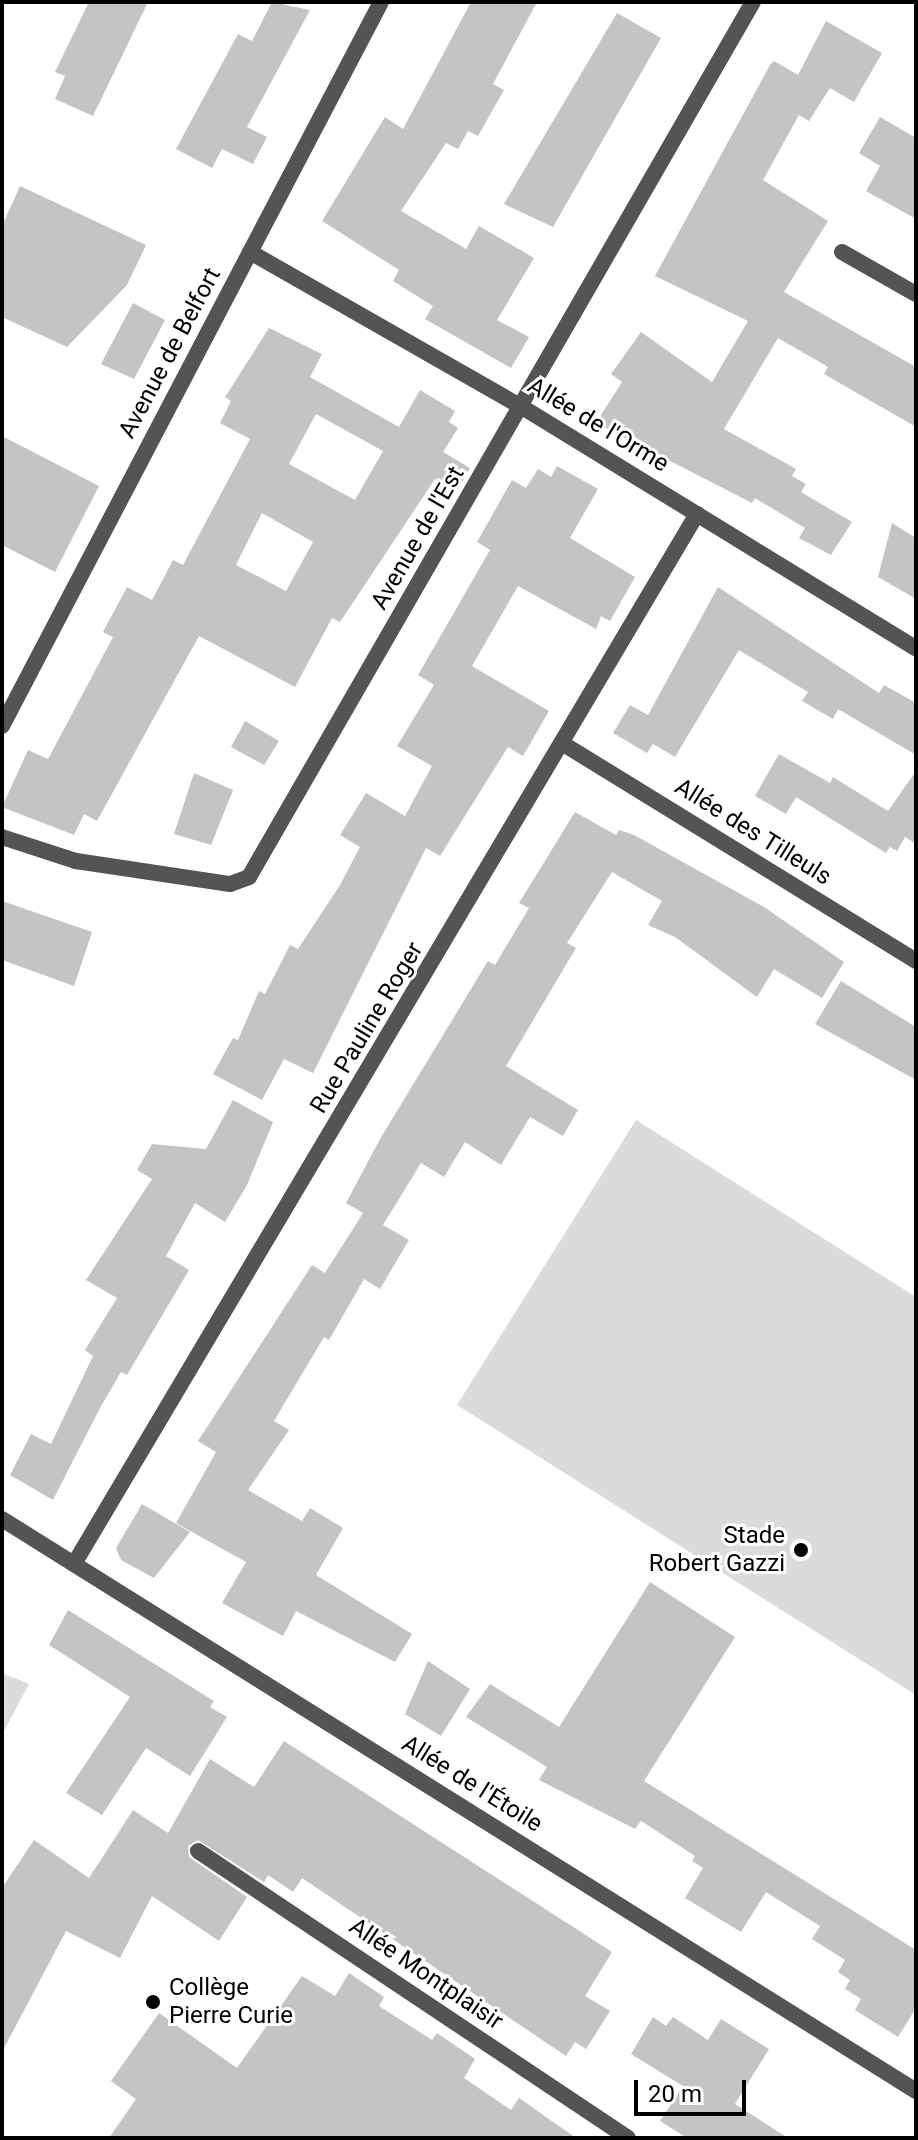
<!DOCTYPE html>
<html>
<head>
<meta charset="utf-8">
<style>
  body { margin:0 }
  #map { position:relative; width:918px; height:2140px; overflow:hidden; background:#fff; font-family:Roboto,sans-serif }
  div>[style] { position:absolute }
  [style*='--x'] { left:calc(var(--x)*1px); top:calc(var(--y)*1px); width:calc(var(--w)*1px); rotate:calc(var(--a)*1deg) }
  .green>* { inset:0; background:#dbdbdb }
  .building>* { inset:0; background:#c4c4c4 }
  .street>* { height:16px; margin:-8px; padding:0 8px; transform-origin:8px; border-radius:8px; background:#545454 }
  .dots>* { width:22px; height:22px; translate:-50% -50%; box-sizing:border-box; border:4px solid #fff; border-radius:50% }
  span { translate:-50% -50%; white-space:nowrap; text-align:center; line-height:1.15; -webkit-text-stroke:6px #fff; paint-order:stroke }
  .street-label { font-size:24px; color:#000 }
  .poi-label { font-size:24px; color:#000 }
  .right { translate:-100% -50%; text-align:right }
  .left { translate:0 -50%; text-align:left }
  .frame { position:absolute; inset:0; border:4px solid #000; pointer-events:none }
  .scale { position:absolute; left:634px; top:2080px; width:112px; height:36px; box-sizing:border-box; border:4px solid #000; border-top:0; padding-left:10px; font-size:24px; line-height:28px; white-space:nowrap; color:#000; -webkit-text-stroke:6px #fff; paint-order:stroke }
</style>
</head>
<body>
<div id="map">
  <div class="green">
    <i style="clip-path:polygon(636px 1120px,916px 1297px,916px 1695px,457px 1405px)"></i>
    <i style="clip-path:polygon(2px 1673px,29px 1684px,2px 1735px)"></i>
  </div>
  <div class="building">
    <i style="clip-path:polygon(89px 2px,148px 2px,93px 116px,55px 99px,65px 76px,55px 72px)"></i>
    <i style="clip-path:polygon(272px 2px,310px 10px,247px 127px,267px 137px,253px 164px,222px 149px,212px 168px,176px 149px,238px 34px,252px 41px)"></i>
    <i style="clip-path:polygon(471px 2px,537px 2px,493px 84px,504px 90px,478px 136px,468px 131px,458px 149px,446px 143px,401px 211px,466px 249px,479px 226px,534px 258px,497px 320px,529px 337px,511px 368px,425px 319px,433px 306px,393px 281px,399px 270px,322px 221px,385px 117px,403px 129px)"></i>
    <i style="clip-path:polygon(617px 13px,661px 38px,553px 227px,504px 204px)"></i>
    <i style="clip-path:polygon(826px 21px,882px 53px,854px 102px,830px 88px,809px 121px,799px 115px,763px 180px,828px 221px,784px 292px,916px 367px,916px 427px,824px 374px,828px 367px,778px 338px,724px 429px,796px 469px,792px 476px,806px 484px,801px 492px,852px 522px,831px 555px,799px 538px,805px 528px,755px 498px,752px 503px,596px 423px,622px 382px,611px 374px,641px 332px,712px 382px,748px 321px,655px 276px,770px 65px,774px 61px,798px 75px)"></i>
    <i style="clip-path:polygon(880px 117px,916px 138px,916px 219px,866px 191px,880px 166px,859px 153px)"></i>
    <i style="clip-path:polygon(20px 186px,146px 245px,127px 285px,67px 347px,2px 317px,2px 226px)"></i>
    <i style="clip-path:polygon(133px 303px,165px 320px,134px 379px,101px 364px)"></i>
    <i style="clip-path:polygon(evenodd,269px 328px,322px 354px,310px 377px,399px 427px,420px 390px,455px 411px,449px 422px,458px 428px,443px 452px,470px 468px,457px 491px,435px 479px,340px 622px,332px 618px,295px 687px,199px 636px,97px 821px,84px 814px,74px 835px,2px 807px,28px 750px,48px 759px,113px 637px,103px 632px,127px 587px,152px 600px,173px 560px,183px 565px,250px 439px,220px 423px,231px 401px,225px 397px,269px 328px,316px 414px,383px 451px,355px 500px,289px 464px,316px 414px,269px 328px,262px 513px,313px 542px,286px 591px,236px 565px,262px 513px)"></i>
    <i style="clip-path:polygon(2px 436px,99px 486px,55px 572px,2px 545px)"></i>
    <i style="clip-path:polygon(557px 466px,598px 489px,570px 538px,635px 577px,610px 621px,601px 616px,596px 629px,518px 586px,472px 666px,549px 711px,523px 756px,508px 747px,440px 856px,426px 848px,313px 1073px,284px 1059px,262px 1100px,213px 1074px,233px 1038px,238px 1040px,259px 991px,265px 994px,290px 945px,298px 949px,340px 885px,360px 847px,340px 835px,366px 793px,405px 816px,432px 766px,397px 746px,434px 685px,418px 675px,490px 550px,477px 542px,512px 480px,526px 488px,538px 469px,551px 477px)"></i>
    <i style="clip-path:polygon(892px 523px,916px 538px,916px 599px,878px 577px)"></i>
    <i style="clip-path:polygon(718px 587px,879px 693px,884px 685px,916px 703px,916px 755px,838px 709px,833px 719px,802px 701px,808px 692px,739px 650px,675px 757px,653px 744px,647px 753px,613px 733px,630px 705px,648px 715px)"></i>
    <i style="clip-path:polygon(245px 721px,279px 741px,264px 765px,231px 747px)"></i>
    <i style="clip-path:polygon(779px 754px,830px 783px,833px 777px,888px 811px,916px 771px,916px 844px,905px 837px,897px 851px,890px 847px,886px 853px,796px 797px,786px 814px,755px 796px)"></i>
    <i style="clip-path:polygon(194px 773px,233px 790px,211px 845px,174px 834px)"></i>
    <i style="clip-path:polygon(575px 812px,616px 835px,619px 830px,634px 835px,764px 907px,844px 962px,822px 998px,774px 969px,757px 997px,675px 937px,648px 925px,662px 901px,612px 872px,567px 943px,576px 948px,506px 1066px,578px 1110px,563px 1136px,530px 1117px,501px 1165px,465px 1142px,444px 1177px,421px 1163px,383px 1225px,409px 1240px,380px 1289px,364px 1279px,329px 1340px,324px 1337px,274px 1421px,289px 1430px,248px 1490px,302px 1521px,310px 1508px,343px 1528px,316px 1575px,412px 1634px,395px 1662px,296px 1611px,283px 1636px,222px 1603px,246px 1562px,176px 1523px,216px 1452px,198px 1441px,312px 1265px,325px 1273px,363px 1213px,346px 1203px,380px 1139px,488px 961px,495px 965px,529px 908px,519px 903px)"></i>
    <i style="clip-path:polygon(2px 901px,92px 932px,74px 986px,2px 960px)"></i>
    <i style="clip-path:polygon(841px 981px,916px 1027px,916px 1080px,815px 1024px)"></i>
    <i style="clip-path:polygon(233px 1100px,273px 1122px,247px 1185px,225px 1222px,195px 1203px,166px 1256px,189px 1270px,127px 1375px,121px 1372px,100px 1408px,53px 1500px,10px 1475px,31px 1434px,51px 1444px,93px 1356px,85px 1350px,117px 1298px,86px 1280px,152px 1179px,137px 1170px,152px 1144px,206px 1149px)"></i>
    <i style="clip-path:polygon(142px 1504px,190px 1532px,154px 1578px,121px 1560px,116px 1548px)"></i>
    <i style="clip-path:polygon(650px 1582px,735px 1637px,644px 1781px,916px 1950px,916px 2008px,898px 2037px,855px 2010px,861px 1999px,845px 1989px,850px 1980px,838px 1972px,845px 1960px,812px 1939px,820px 1926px,766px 1892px,741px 1932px,685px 1898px,703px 1868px,692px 1861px,695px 1856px,641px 1821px,635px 1829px,539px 1780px,547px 1767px,466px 1717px,490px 1684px,559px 1727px)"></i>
    <i style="clip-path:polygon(68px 1610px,214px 1701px,210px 1707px,227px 1717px,190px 1776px,146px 1748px,102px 1815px,66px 1793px,130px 1697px,49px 1645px)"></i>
    <i style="clip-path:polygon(428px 1661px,470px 1689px,441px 1736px,405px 1714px)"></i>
    <i style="clip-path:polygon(284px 1741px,612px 1952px,585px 1996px,610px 2011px,586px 2049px,575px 2042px,566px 2056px,302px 1878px,293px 1892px,268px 1875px,264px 1882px,198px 1840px,188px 1846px,189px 1857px,247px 1897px,219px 1941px,152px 1896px,120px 1958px,66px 1931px,2px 2052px,2px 1888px,34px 1840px,89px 1878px,133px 1810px,168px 1833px,210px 1759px,254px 1787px)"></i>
    <i style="clip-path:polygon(349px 1973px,384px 1997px,379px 2006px,432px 2040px,437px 2033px,475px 2059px,464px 2078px,511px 2110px,519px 2098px,576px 2138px,109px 2138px,136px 2099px,111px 2081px,159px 2013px,237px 2068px,302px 1976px,335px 1996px)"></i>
    <i style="clip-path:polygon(653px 2017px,666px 2026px,673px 2017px,708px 2040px,721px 2019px,769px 2049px,735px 2104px,788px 2138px,687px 2138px,660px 2121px,683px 2086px,631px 2054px)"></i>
  </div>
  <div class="street">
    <i style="--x:250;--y:252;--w:313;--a:29.7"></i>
    <i style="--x:522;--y:407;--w:462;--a:31.5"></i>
    <i style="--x:842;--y:252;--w:85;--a:29.6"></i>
    <i style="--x:2;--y:726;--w:817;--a:-62.37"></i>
    <i style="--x:565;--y:745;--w:412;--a:31.6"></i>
    <i style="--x:2;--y:837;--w:78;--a:18"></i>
    <i style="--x:76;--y:861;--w:156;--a:8.5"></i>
    <i style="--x:230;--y:884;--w:20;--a:-20"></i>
    <i style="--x:249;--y:877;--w:1010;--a:-60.06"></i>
    <i style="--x:2;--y:1519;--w:1078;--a:32.04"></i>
    <i style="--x:74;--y:1564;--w:1221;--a:-59.32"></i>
    <i style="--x:198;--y:1851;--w:517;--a:33.72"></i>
  </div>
  <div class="dots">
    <i style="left:801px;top:1550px;background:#000"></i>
    <i style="left:153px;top:2002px;background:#000"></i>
  </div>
  <div class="street-label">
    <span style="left:170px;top:353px;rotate:-62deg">Avenue de Belfort</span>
    <span style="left:598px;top:425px;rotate:31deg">Allée de l'Orme</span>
    <span style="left:418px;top:538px;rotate:-60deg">Avenue de l'Est</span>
    <span style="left:753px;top:832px;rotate:32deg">Allée des Tilleuls</span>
    <span style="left:367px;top:1028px;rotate:-59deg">Rue Pauline Roger</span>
    <span style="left:472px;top:1784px;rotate:32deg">Allée de l'Étoile</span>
    <span style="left:426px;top:1974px;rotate:34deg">Allée Montplaisir</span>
  </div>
  <div class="poi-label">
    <span class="right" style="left:785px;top:1550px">Stade<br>Robert Gazzi</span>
    <span class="left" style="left:169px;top:2002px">Collège<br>Pierre Curie</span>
  </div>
  <div class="frame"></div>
  <div class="scale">20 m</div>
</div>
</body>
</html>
